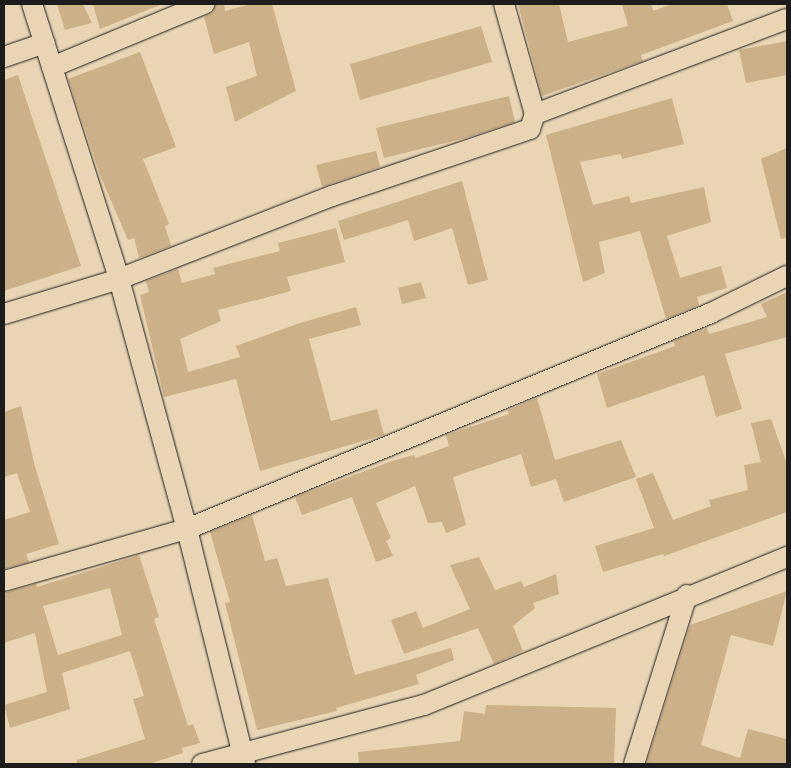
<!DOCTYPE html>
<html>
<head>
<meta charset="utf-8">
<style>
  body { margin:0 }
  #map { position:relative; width:791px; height:768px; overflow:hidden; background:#e9d5b3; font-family:Pangolin,sans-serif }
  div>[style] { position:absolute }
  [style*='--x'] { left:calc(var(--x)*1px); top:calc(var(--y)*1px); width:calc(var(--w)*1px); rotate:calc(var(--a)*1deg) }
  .building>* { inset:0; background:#ccb087 }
  .roads { filter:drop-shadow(0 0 1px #1c1c1c) drop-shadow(0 0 1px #1c1c1c) }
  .street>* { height:20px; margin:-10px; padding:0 10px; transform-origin:10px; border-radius:10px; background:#e9d5b3 }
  span { translate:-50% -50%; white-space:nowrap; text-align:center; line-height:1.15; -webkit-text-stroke:4.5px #e9d5b3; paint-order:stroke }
  .frame { position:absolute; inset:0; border:5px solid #1c1c1c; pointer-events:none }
</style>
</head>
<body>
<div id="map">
  <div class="building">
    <i style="clip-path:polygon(57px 4px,83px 4px,92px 23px,65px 30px)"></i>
    <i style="clip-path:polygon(93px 4px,160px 4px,160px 5px,100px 29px)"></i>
    <i style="clip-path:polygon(216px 4px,224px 4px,225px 11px,251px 4px,272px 4px,296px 91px,235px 122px,226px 87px,257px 76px,249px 42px,214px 54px,204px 17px,213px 12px)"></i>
    <i style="clip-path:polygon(518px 4px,559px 4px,568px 42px,628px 26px,622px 4px,651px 4px,653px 11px,672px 4px,727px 4px,733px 21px,641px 55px,643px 61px,542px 96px)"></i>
    <i style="clip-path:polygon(481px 26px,492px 62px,360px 100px,350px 64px)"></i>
    <i style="clip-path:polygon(787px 41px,787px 75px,746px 83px,739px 50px)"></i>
    <i style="clip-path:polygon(140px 52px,176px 147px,143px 159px,169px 224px,165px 226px,171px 246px,139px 258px,134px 238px,128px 240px,100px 175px,68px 79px)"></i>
    <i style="clip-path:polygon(18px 75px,81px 266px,4px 291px,4px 80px)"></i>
    <i style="clip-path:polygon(509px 96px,515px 122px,466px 138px,384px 158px,376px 128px)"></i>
    <i style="clip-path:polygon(672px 98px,684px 144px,622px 159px,621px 154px,580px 162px,593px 205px,629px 196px,631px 203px,704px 187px,711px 222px,667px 236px,680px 278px,721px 266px,727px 288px,697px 297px,699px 305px,666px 319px,640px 231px,599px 242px,605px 273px,583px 282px,546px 135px)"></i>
    <i style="clip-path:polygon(787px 148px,787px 238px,781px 239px,761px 159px)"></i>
    <i style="clip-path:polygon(376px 151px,380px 167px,322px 187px,316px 165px)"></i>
    <i style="clip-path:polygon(462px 181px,488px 280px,468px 285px,452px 228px,414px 241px,408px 220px,344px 240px,338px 221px)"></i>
    <i style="clip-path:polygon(336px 228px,345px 262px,287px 277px,291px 291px,218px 310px,221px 321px,180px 339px,188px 372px,240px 357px,236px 346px,300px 323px,356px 307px,361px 325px,309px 339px,331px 421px,377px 409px,384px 435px,260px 471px,236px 379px,164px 397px,140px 295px,149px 292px,146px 281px,178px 269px,182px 283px,215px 274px,213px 268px,280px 251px,278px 243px)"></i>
    <i style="clip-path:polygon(421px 282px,426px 298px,402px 304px,398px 288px)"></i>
    <i style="clip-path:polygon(787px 292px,787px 337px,725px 354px,742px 409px,716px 417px,704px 375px,607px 408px,597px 374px,675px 346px,673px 341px,707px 328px,709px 334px,767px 317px,761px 304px)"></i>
    <i style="clip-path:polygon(537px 398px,555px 460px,621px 440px,636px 477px,564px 502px,556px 479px,531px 487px,521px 454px,453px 477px,466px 525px,446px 533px,442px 522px,428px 523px,415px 486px,376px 503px,391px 538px,386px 541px,393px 556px,376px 562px,352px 497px,302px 515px,295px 497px,392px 461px,414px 455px,416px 458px,449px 446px,446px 435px,509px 414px,508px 410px)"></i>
    <i style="clip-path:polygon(21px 406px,35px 467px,59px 544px,26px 554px,29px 562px,4px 569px,4px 520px,30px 512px,17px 473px,4px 477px,4px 412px)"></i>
    <i style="clip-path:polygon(771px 419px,787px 464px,787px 512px,664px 556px,663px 554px,603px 572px,595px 546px,654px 528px,636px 479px,653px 473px,673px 520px,711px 506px,709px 500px,748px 490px,744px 465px,761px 462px,751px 423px)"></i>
    <i style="clip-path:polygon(252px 515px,265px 561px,277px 558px,286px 586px,328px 578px,355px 675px,451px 648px,454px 660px,416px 675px,419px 684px,336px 708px,337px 711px,257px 730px,225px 603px,230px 602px,210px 532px)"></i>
    <i style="clip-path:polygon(evenodd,139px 555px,159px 617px,154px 619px,188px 726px,193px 724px,200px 743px,182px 748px,183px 753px,149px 764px,77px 764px,77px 760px,145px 739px,133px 699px,144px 696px,130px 651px,62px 673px,70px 709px,10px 728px,4px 705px,47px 692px,35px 633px,4px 643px,4px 593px,36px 584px,37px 587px,139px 555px,110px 588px,122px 635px,58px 655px,43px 606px,110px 588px)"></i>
    <i style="clip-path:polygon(479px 557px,495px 590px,521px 581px,524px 587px,556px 574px,559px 594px,533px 603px,535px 608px,513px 626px,523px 651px,494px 664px,478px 628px,404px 654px,391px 620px,416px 611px,423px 628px,470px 609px,450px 565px)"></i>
    <i style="clip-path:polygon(787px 591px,773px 646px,731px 635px,701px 745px,740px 758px,748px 729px,787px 739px,787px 764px,646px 764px,690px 625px)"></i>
    <i style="clip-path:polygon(486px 705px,616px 708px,614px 764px,359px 764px,358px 752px,460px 741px,464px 711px,485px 714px)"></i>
  </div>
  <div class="roads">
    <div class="street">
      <i style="--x:32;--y:4;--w:288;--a:72.4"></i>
      <i style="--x:119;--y:279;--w:259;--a:74.8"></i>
      <i style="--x:187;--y:529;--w:242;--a:76.1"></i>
      <i style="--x:504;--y:4;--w:114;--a:74.3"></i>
      <i style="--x:4;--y:57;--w:43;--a:-18.9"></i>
      <i style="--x:52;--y:67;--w:165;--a:-22.5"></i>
      <i style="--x:4;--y:314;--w:120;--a:-16.9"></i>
      <i style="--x:119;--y:279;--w:229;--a:-21.3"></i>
      <i style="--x:332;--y:196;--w:209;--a:-18.7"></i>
      <i style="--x:530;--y:129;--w:16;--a:-72"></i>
      <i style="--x:535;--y:114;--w:269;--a:-20.7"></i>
      <i style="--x:4;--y:581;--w:190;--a:-15.9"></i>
      <i style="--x:187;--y:529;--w:567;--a:-22.4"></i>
      <i style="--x:711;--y:313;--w:85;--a:-26"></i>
      <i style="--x:202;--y:764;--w:230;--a:-14.9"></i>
      <i style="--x:424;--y:705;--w:392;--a:-22.2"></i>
      <i style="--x:634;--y:764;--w:177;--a:-72.6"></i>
    </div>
  </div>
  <div class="frame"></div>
</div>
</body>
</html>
